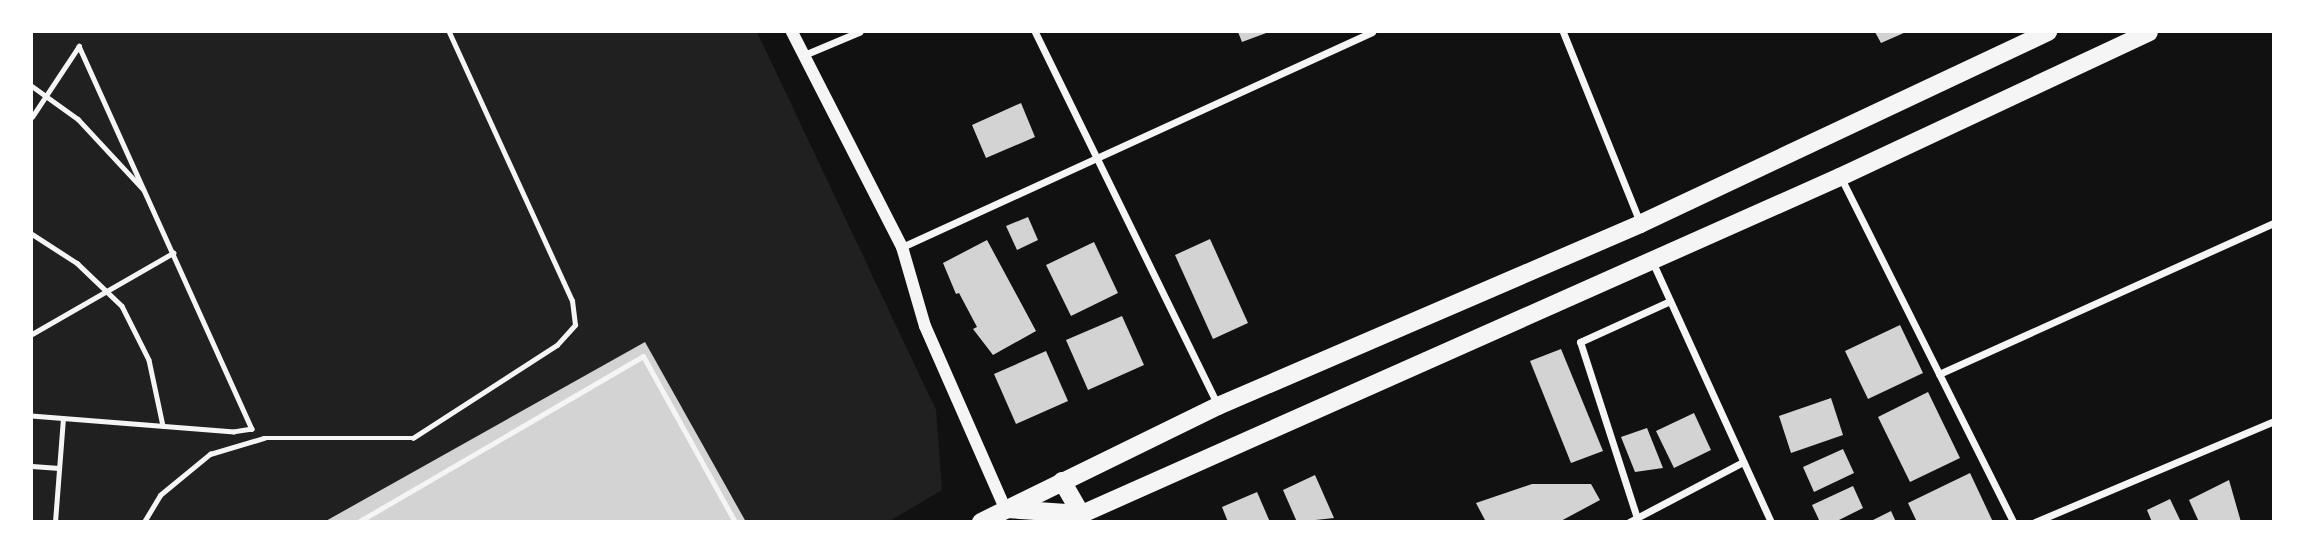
<!DOCTYPE html>
<html>
<head>
<meta charset="utf-8">
<style>
  body { margin:0 }
  #map { position:relative; width:2305px; height:553px; overflow:hidden; background:#111; font-family:"DejaVu Sans",sans-serif }
  div>[style] { position:absolute }
  [style*='--x'] { left:calc(var(--x)*1px); top:calc(var(--y)*1px); width:calc(var(--w)*1px); rotate:calc(var(--a)*1deg) }
  .green>* { inset:0; background:#202020 }
  .building>* { inset:0; background:#d3d3d3 }
  .path>* { height:4.5px; margin:-2.25px; padding:0 2.25px; transform-origin:2.25px; border-radius:2.25px; background:#f5f5f5 }
  .service>* { height:5px; margin:-2.5px; padding:0 2.5px; transform-origin:2.5px; border-radius:2.5px; background:#f5f5f5 }
  .minor>* { height:7px; margin:-3.5px; padding:0 3.5px; transform-origin:3.5px; border-radius:3.5px; background:#f5f5f5 }
  .tertiary>* { height:12px; margin:-6px; padding:0 6px; transform-origin:6px; border-radius:6px; background:#f5f5f5 }
  .primary>* { height:18px; margin:-9px; padding:0 9px; transform-origin:9px; border-radius:9px; background:#f5f5f5 }
  span { translate:-50% -50%; white-space:nowrap; text-align:center; line-height:1.15; -webkit-text-stroke:6px #fff; paint-order:stroke }
  .frame { position:absolute; inset:0; border:33px solid #fff; pointer-events:none }
</style>
</head>
<body>
<div id="map">
  <div class="green">
    <i style="clip-path:polygon(32px 32px,757px 32px,936px 410px,942px 490px,888px 522px,32px 521px)"></i>
  </div>
  <div class="building">
    <i style="clip-path:polygon(1238px 32px,1269px 32px,1242px 42px)"></i>
    <i style="clip-path:polygon(1875px 32px,1906px 32px,1881px 43px)"></i>
    <i style="clip-path:polygon(1021px 103px,1035px 137px,986px 158px,972px 125px)"></i>
    <i style="clip-path:polygon(1028px 217px,1038px 240px,1017px 250px,1006px 226px)"></i>
    <i style="clip-path:polygon(1210px 239px,1248px 323px,1213px 339px,1175px 255px)"></i>
    <i style="clip-path:polygon(987px 240px,1036px 331px,993px 355px,973px 329px,977px 327px,959px 293px,956px 294px,943px 263px)"></i>
    <i style="clip-path:polygon(1094px 242px,1118px 293px,1071px 316px,1046px 265px)"></i>
    <i style="clip-path:polygon(1122px 316px,1144px 365px,1088px 390px,1066px 340px)"></i>
    <i style="clip-path:polygon(1900px 325px,1923px 373px,1868px 399px,1845px 351px)"></i>
    <i style="clip-path:polygon(645px 342px,746px 522px,324px 522px)"></i>
    <i style="clip-path:polygon(1561px 349px,1603px 451px,1571px 463px,1530px 361px)"></i>
    <i style="clip-path:polygon(1046px 351px,1068px 401px,1016px 424px,994px 374px)"></i>
    <i style="clip-path:polygon(1928px 392px,1960px 458px,1910px 482px,1878px 417px)"></i>
    <i style="clip-path:polygon(1831px 398px,1843px 435px,1791px 453px,1779px 416px)"></i>
    <i style="clip-path:polygon(1694px 413px,1711px 450px,1674px 468px,1656px 431px)"></i>
    <i style="clip-path:polygon(1647px 428px,1663px 468px,1635px 472px,1621px 437px)"></i>
    <i style="clip-path:polygon(1843px 449px,1854px 473px,1814px 492px,1803px 467px)"></i>
    <i style="clip-path:polygon(1970px 473px,1993px 522px,1917px 522px,1908px 503px)"></i>
    <i style="clip-path:polygon(1315px 475px,1334px 518px,1297px 522px,1283px 490px)"></i>
    <i style="clip-path:polygon(2229px 480px,2241px 522px,2199px 522px,2189px 500px)"></i>
    <i style="clip-path:polygon(1532px 484px,1591px 484px,1600px 500px,1559px 522px,1486px 522px,1476px 503px)"></i>
    <i style="clip-path:polygon(1853px 486px,1863px 508px,1835px 522px,1820px 522px,1812px 505px)"></i>
    <i style="clip-path:polygon(1257px 492px,1270px 522px,1228px 522px,1222px 507px)"></i>
    <i style="clip-path:polygon(2170px 499px,2181px 522px,2152px 522px,2147px 510px)"></i>
    <i style="clip-path:polygon(1891px 511px,1896px 522px,1869px 522px)"></i>
  </div>
  <div class="path">
    <i style="--x:32;--y:86;--w:57;--a:35.7"></i>
    <i style="--x:78;--y:119;--w:96;--a:47.1"></i>
    <i style="--x:32;--y:117;--w:85;--a:-56.5"></i>
    <i style="--x:79;--y:46;--w:420;--a:65.7"></i>
    <i style="--x:252;--y:429;--w:18;--a:171"></i>
    <i style="--x:234;--y:432;--w:203;--a:-175.5"></i>
    <i style="--x:32;--y:234;--w:54;--a:32.8"></i>
    <i style="--x:77;--y:263;--w:62;--a:43.7"></i>
    <i style="--x:122;--y:306;--w:60;--a:63.4"></i>
    <i style="--x:149;--y:360;--w:67;--a:78"></i>
    <i style="--x:32;--y:334;--w:163;--a:-29.9"></i>
    <i style="--x:32;--y:466;--w:27;--a:4"></i>
    <i style="--x:55;--y:522;--w:103;--a:-85.6"></i>
    <i style="--x:144;--y:522;--w:31;--a:-59"></i>
    <i style="--x:160;--y:495;--w:65;--a:-39.4"></i>
    <i style="--x:210;--y:454;--w:56;--a:-16.5"></i>
    <i style="--x:264;--y:438;--w:149;--a:0"></i>
    <i style="--x:413;--y:438;--w:171;--a:-32.9"></i>
    <i style="--x:557;--y:345;--w:27;--a:-48"></i>
    <i style="--x:575;--y:325;--w:24;--a:-97"></i>
    <i style="--x:572;--y:301;--w:296;--a:-114.6"></i>
  </div>
  <div class="service">
    <i style="--x:358;--y:522;--w:330;--a:-30.2"></i>
    <i style="--x:643;--y:356;--w:190;--a:61"></i>
  </div>
  <div class="minor">
    <i style="--x:1035;--y:32;--w:415;--a:63.9"></i>
    <i style="--x:1563;--y:32;--w:206;--a:68"></i>
    <i style="--x:804;--y:55;--w:60;--a:-22.7"></i>
    <i style="--x:1841;--y:178;--w:385;--a:63.4"></i>
    <i style="--x:902;--y:247;--w:517;--a:-24.58"></i>
    <i style="--x:1652;--y:261;--w:287;--a:65.5"></i>
    <i style="--x:1939;--y:374;--w:367;--a:-24.3"></i>
    <i style="--x:1637;--y:518;--w:185;--a:-107.9"></i>
    <i style="--x:1580;--y:342;--w:99;--a:-24.5"></i>
    <i style="--x:1629;--y:522;--w:129;--a:-27.8"></i>
    <i style="--x:2035;--y:522;--w:259;--a:-22.9"></i>
  </div>
  <div class="tertiary">
    <i style="--x:792;--y:32;--w:242;--a:62.9"></i>
    <i style="--x:902;--y:247;--w:82;--a:73.8"></i>
    <i style="--x:925;--y:326;--w:199;--a:66.3"></i>
  </div>
  <div class="primary">
    <i style="--x:1062;--y:481;--w:38;--a:60"></i>
    <i style="--x:1007;--y:509;--w:74;--a:3.9"></i>
    <i style="--x:981;--y:522;--w:264;--a:-26.1"></i>
    <i style="--x:1218;--y:406;--w:460;--a:-23.3"></i>
    <i style="--x:1640;--y:224;--w:451;--a:-25.2"></i>
    <i style="--x:1064;--y:522;--w:849;--a:-23.97"></i>
    <i style="--x:1840;--y:177;--w:341;--a:-25.1"></i>
  </div>
  <div class="frame"></div>
</div>
</body>
</html>
